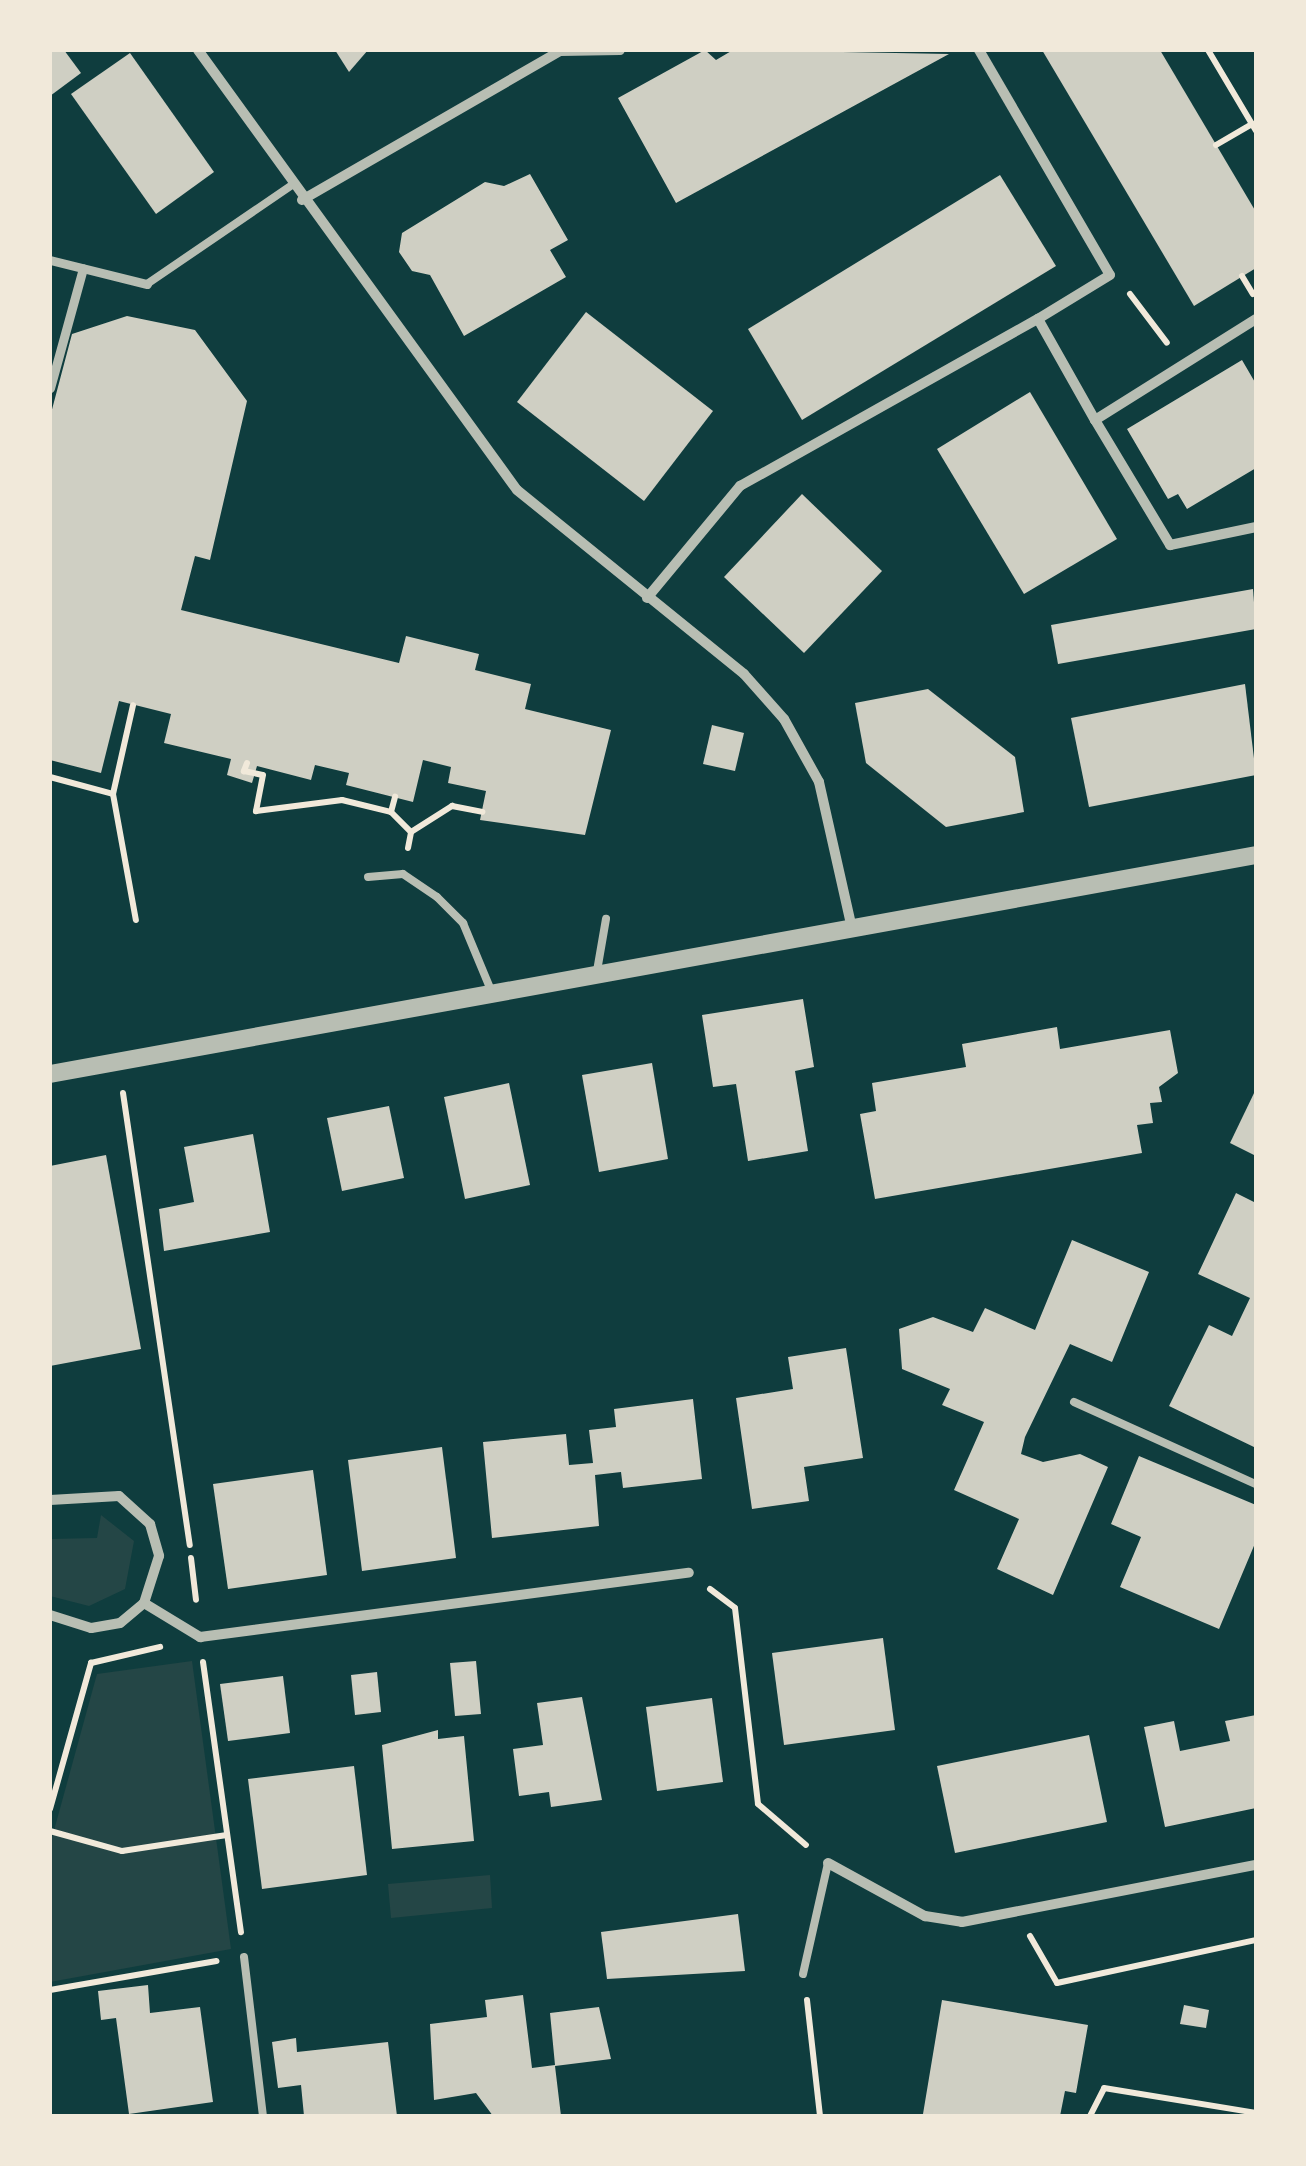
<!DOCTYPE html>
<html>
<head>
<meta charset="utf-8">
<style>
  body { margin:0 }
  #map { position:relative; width:1306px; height:2166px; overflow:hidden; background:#0f3d3e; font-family:Poppins,sans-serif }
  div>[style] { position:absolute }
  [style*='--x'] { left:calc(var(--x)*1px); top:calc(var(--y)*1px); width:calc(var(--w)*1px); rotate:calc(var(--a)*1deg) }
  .green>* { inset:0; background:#244646 }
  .building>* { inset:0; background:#cfcfc3 }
  .path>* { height:6px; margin:-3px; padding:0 3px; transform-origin:3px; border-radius:3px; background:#f1e9da }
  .service>* { height:8px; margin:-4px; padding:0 4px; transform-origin:4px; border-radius:4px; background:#b8beb3 }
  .pedestrian>* { height:9px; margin:-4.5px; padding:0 4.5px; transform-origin:4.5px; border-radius:4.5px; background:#b8beb3 }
  .minor>* { height:10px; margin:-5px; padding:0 5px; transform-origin:5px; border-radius:5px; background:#b8beb3 }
  .tertiary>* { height:18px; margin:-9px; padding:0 9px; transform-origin:9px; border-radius:9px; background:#b8beb3 }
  span { translate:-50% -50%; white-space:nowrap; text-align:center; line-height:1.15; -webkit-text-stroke:9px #f1e9da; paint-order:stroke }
  .frame { position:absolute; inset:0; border:52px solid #f1e9da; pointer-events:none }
</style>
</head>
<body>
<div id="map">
  <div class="green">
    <i style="clip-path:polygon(101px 1515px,134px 1541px,125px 1589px,89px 1606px,50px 1596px,50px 1539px,97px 1538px)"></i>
    <i style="clip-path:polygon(192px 1661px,231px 1949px,50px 1982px,50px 1845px,97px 1674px)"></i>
    <i style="clip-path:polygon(490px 1875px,492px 1908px,391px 1918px,388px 1884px)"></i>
  </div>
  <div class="building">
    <i style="clip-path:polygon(50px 50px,64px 50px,81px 73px,50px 96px)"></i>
    <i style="clip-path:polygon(335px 50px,368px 50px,349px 72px)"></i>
    <i style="clip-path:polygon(705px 50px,716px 60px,733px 50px,949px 54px,676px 203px,618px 98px)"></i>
    <i style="clip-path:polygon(1042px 50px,1160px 50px,1256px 212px,1256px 268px,1194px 306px)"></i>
    <i style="clip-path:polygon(130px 53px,214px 172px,156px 214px,71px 94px)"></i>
    <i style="clip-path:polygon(530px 174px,568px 240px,550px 250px,566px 277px,464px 336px,430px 275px,412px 271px,399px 252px,402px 233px,485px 182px,504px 186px)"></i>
    <i style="clip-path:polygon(1000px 175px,1056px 266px,802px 420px,748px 329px)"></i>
    <i style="clip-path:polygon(586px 312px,713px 411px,644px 501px,517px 402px)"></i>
    <i style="clip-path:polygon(127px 316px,195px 330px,247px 401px,210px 560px,195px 556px,181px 610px,399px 663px,406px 636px,479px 654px,475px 670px,531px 684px,525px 709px,611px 730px,585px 835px,480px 820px,486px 791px,448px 783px,451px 767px,423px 760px,413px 802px,346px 785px,349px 773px,315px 765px,311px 780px,257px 766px,252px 783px,227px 775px,231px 759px,164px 743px,171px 714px,119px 701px,101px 773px,50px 760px,50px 417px,72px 334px)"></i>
    <i style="clip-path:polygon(1242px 360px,1256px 384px,1256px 468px,1187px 509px,1178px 494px,1168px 499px,1127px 429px)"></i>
    <i style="clip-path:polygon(1030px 392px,1117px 539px,1024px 594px,937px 449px)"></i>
    <i style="clip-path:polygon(802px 494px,882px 571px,804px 653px,724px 577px)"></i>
    <i style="clip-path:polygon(1253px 589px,1256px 629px,1058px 664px,1051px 625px)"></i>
    <i style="clip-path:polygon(1245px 684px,1256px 775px,1089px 807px,1071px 718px)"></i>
    <i style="clip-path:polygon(928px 689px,1015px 757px,1024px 812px,946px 827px,866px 763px,855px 703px)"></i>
    <i style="clip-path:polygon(712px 725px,744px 733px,735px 771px,703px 764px)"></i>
    <i style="clip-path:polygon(803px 999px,814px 1067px,795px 1071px,808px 1151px,748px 1161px,736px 1084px,713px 1087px,702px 1015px)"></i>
    <i style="clip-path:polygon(1057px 1027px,1060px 1049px,1170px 1030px,1178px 1073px,1159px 1087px,1162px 1102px,1150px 1103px,1153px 1123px,1137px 1125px,1142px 1153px,875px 1199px,860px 1114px,876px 1111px,872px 1083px,966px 1067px,962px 1044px)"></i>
    <i style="clip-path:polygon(652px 1063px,668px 1159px,599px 1172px,582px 1075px)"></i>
    <i style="clip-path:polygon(509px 1083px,530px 1185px,465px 1199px,444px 1097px)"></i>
    <i style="clip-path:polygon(1256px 1089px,1256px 1156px,1230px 1143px)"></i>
    <i style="clip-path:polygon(389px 1106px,404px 1178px,342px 1191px,327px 1118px)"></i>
    <i style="clip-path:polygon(253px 1134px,270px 1232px,164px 1251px,159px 1209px,194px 1202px,184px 1147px)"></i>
    <i style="clip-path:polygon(106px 1155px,141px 1349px,50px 1366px,50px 1166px)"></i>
    <i style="clip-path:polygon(1236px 1193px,1256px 1203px,1256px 1448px,1169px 1406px,1209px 1325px,1232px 1336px,1250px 1298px,1198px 1274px)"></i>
    <i style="clip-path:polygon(1072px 1240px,1149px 1272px,1112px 1362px,1070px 1344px,1025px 1437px,1021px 1454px,1043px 1462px,1080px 1454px,1108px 1467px,1053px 1595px,997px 1569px,1019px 1519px,954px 1490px,984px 1422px,942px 1405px,950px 1389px,902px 1369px,899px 1329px,933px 1317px,973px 1332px,985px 1308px,1035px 1330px)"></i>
    <i style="clip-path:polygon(846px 1348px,863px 1458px,804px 1467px,809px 1501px,752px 1509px,736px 1398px,793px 1389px,788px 1357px)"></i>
    <i style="clip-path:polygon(693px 1399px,702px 1479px,623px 1488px,621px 1472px,595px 1475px,599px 1526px,492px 1538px,483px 1442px,566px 1434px,569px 1465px,593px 1463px,589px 1430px,616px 1427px,614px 1409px)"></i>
    <i style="clip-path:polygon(442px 1447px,456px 1558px,362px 1571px,348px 1460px)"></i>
    <i style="clip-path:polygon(1139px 1456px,1256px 1505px,1256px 1541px,1219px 1629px,1120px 1587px,1141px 1537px,1111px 1524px)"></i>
    <i style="clip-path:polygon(313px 1470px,327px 1575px,228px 1589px,213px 1484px)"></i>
    <i style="clip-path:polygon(883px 1638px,895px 1730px,784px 1745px,772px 1653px)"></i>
    <i style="clip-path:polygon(476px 1661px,481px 1714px,455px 1716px,450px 1663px)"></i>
    <i style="clip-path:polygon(377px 1672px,381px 1712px,355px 1715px,351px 1675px)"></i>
    <i style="clip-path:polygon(283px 1676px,290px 1733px,228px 1741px,220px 1684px)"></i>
    <i style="clip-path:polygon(582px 1697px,602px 1800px,551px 1807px,549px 1792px,519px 1796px,513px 1749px,543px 1745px,537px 1703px)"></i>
    <i style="clip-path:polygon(712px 1698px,723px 1782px,657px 1791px,646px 1707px)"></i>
    <i style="clip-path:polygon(1256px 1715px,1256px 1808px,1165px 1827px,1144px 1727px,1174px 1721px,1180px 1751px,1230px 1741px,1225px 1721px)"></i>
    <i style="clip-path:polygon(438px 1730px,438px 1739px,464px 1736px,474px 1841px,392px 1849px,382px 1745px)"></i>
    <i style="clip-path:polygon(1089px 1735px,1107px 1822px,955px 1853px,937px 1766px)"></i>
    <i style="clip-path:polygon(354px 1766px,367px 1875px,262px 1889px,248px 1779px)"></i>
    <i style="clip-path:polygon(738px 1914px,745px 1971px,607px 1979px,601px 1932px)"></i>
    <i style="clip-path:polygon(148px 1985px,150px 2013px,200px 2007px,213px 2102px,129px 2114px,116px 2018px,101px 2020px,98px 1991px)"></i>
    <i style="clip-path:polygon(523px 1995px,532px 2068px,555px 2065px,550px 2013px,599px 2007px,611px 2059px,555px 2066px,561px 2116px,493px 2116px,476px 2093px,434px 2100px,430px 2024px,487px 2017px,485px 2000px)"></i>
    <i style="clip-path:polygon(942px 2000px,1088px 2025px,1076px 2093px,1065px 2091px,1060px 2116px,923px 2114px)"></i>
    <i style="clip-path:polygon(1184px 2005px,1209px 2010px,1206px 2028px,1180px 2024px)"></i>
    <i style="clip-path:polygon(296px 2038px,297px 2052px,388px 2042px,397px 2116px,304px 2116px,301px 2085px,278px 2088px,272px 2042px)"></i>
  </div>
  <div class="path">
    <i style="--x:1208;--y:50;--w:94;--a:59.3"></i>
    <i style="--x:1216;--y:145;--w:42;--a:-30.3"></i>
    <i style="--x:1242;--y:276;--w:21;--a:59"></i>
    <i style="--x:1130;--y:294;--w:61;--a:52.9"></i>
    <i style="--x:247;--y:763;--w:9;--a:111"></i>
    <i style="--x:244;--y:771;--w:19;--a:12"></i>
    <i style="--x:263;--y:775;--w:37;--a:101"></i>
    <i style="--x:256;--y:811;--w:87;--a:-7.3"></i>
    <i style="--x:342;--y:800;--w:50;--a:13.8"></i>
    <i style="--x:391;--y:812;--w:28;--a:45"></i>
    <i style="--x:50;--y:777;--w:65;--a:15.1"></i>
    <i style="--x:113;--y:794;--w:128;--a:79.7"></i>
    <i style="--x:113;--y:794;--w:91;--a:-77.3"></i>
    <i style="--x:391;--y:812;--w:16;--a:-75"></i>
    <i style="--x:408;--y:848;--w:16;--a:-79"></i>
    <i style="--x:411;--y:832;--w:49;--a:-32.4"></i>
    <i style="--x:452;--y:806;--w:31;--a:11"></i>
    <i style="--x:123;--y:1093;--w:457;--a:81.6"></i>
    <i style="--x:191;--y:1558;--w:42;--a:83.2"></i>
    <i style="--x:710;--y:1589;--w:31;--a:37"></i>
    <i style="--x:735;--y:1608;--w:197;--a:83.3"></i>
    <i style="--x:758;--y:1804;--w:63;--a:40.5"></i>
    <i style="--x:203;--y:1662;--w:273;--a:82"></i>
    <i style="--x:50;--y:1809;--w:152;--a:-74.3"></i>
    <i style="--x:91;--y:1663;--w:71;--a:-13.1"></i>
    <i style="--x:50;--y:1831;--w:75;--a:15.5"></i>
    <i style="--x:122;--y:1851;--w:106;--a:-8.7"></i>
    <i style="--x:1030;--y:1936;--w:54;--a:60.1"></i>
    <i style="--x:1057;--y:1983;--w:204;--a:-12.2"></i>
    <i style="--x:50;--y:1990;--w:169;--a:-9.9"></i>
    <i style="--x:807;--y:2000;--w:117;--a:83.6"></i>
    <i style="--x:1090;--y:2116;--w:31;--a:-63"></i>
    <i style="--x:1104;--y:2088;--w:154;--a:9.3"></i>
  </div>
  <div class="service">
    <i style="--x:147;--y:284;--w:176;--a:-34.3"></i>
    <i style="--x:368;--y:877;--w:35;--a:-5"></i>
    <i style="--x:403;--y:874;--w:41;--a:34.1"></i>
    <i style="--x:437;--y:897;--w:37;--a:45"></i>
    <i style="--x:463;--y:923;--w:78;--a:67.4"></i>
    <i style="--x:597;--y:971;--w:53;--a:-80.2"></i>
    <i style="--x:1074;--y:1402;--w:200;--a:24.3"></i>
    <i style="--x:244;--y:1957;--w:160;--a:83.2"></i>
    <i style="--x:803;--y:1974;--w:114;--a:-77.3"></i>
  </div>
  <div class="pedestrian">
    <i style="--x:50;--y:260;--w:100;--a:13.9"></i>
    <i style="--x:50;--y:388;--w:124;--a:-74.6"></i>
  </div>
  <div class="minor">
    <i style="--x:198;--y:50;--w:543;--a:54.06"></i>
    <i style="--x:517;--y:490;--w:292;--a:39"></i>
    <i style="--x:744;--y:674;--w:60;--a:48.4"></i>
    <i style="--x:784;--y:719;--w:72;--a:60.9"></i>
    <i style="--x:819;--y:782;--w:151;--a:77.3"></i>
    <i style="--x:979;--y:50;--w:260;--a:59.8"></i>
    <i style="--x:1110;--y:275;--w:84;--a:148.6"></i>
    <i style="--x:302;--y:200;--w:298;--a:-30"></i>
    <i style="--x:560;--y:51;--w:60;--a:-1"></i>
    <i style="--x:1095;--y:420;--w:146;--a:59"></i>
    <i style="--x:1170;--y:545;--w:88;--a:-11.8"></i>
    <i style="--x:647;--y:598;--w:146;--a:-50.3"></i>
    <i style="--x:740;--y:486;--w:342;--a:-29.3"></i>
    <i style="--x:1038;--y:319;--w:116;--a:60.6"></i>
    <i style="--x:1095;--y:420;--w:190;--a:-32.1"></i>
    <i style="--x:50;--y:1500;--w:69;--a:-3.3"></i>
    <i style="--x:119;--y:1496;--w:42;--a:42.1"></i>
    <i style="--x:150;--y:1524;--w:33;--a:74"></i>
    <i style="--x:159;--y:1556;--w:49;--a:107.7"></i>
    <i style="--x:144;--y:1603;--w:31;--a:140"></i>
    <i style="--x:120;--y:1623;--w:29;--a:170"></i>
    <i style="--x:91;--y:1628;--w:43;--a:-162.4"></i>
    <i style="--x:144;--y:1603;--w:66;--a:31.3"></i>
    <i style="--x:200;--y:1637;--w:493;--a:-7.5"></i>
    <i style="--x:828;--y:1863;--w:111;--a:28.7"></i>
    <i style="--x:925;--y:1916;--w:37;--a:9"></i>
    <i style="--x:962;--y:1922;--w:299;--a:-11"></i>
  </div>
  <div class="tertiary">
    <i style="--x:50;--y:1074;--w:1226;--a:-10.29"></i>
  </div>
  <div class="frame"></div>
</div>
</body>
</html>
